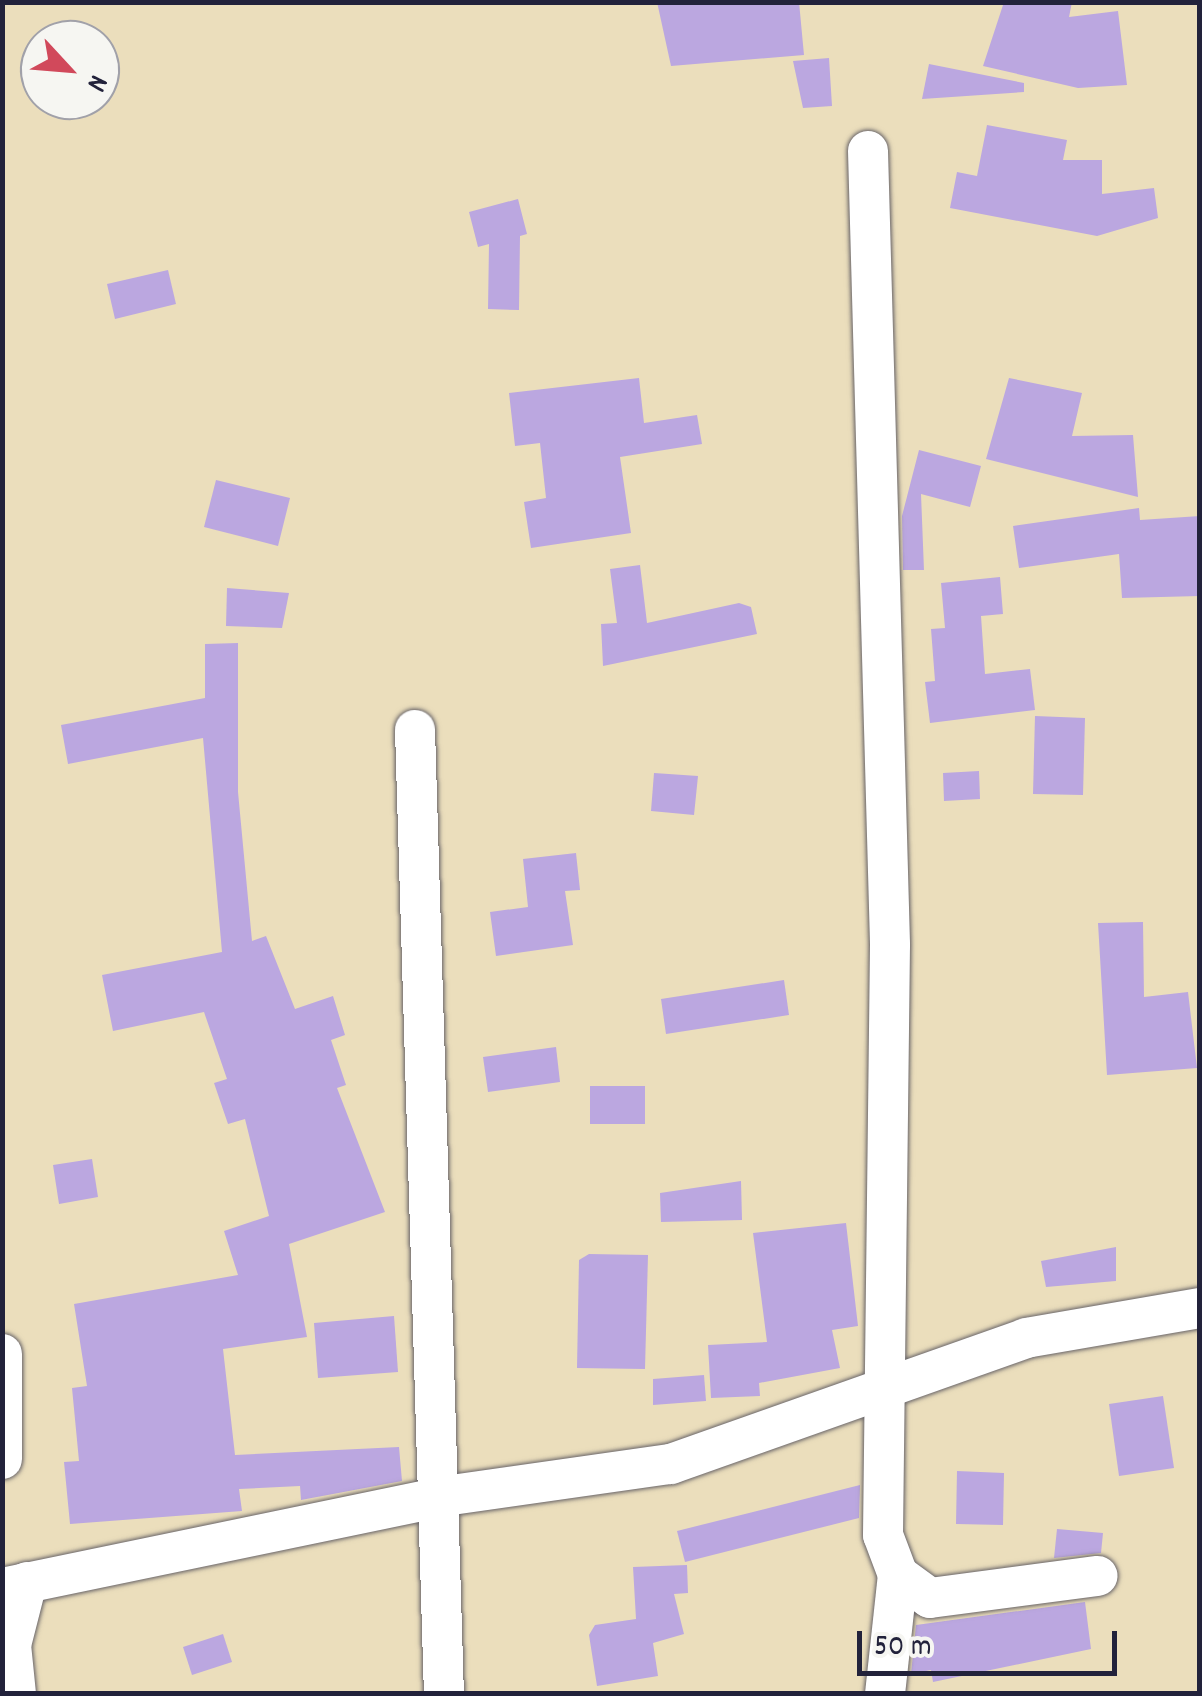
<!DOCTYPE html>
<html>
<head>
<meta charset="utf-8">
<style>
  body { margin:0 }
  #map { position:relative; width:1202px; height:1696px; overflow:hidden; background:#ebdebc; font-family:Dekko,sans-serif }
  div>[style] { position:absolute }
  [style*='--x'] { left:calc(var(--x)*1px); top:calc(var(--y)*1px); width:calc(var(--w)*1px); rotate:calc(var(--a)*1deg) }
  .building>* { inset:0; background:#bba7e0 }
  .roads { filter:drop-shadow(0 0 2px #686468) drop-shadow(0 0 2px #686468) }
  .minor>* { height:40px; margin:-20px; padding:0 20px; transform-origin:20px; border-radius:20px; background:#fff }
  span { translate:-50% -50%; white-space:nowrap; text-align:center; line-height:1.15; -webkit-text-stroke:8px #f6f6f2; paint-order:stroke }
  .frame { position:absolute; inset:0; border:5px solid #22223b; pointer-events:none }
  .north { position:absolute; left:20px; top:20px; width:100px; height:100px; box-sizing:border-box; background:#f6f6f2; border:2px solid #a1a1a9; border-radius:50%; rotate:116deg; font-size:28px; font-weight:700; line-height:40px; text-align:center; color:#22223b }
  .north::after { content:''; display:block; margin:auto; width:35px; height:45px; background:#d1495b; clip-path:polygon(50% 0,100% 100%,50% 72%,0 100%) }
  .scale { position:absolute; left:857px; top:1631px; width:260px; height:45px; box-sizing:border-box; border:5px solid #22223b; border-top:0; padding-left:12px; font-size:30px; line-height:35px; white-space:nowrap; color:#22223b; -webkit-text-stroke:8px #f6f6f2; paint-order:stroke }
</style>
</head>
<body>
<div id="map">
  <div class="building">
    <i style="clip-path:polygon(657px 2px,799px 2px,804px 55px,671px 66px)"></i>
    <i style="clip-path:polygon(1004px 2px,1072px 2px,1069px 17px,1118px 11px,1127px 85px,1078px 88px,983px 66px)"></i>
    <i style="clip-path:polygon(829px 58px,832px 106px,803px 108px,793px 61px)"></i>
    <i style="clip-path:polygon(929px 64px,1024px 83px,1024px 92px,922px 99px)"></i>
    <i style="clip-path:polygon(987px 125px,1067px 140px,1063px 160px,1102px 160px,1102px 194px,1154px 188px,1158px 218px,1097px 236px,950px 208px,957px 172px,977px 176px)"></i>
    <i style="clip-path:polygon(518px 199px,527px 234px,520px 236px,519px 310px,488px 309px,489px 244px,478px 247px,469px 212px)"></i>
    <i style="clip-path:polygon(168px 270px,176px 304px,115px 319px,107px 284px)"></i>
    <i style="clip-path:polygon(639px 378px,644px 423px,697px 415px,702px 444px,620px 457px,631px 533px,531px 548px,524px 502px,546px 498px,540px 443px,515px 446px,509px 393px)"></i>
    <i style="clip-path:polygon(1009px 378px,1082px 393px,1072px 436px,1133px 435px,1138px 497px,986px 459px)"></i>
    <i style="clip-path:polygon(919px 450px,981px 466px,970px 507px,921px 494px,924px 570px,903px 570px,902px 516px)"></i>
    <i style="clip-path:polygon(216px 480px,290px 498px,278px 546px,204px 527px)"></i>
    <i style="clip-path:polygon(1139px 508px,1140px 520px,1200px 516px,1200px 596px,1122px 598px,1119px 554px,1019px 568px,1013px 526px)"></i>
    <i style="clip-path:polygon(640px 565px,647px 623px,739px 603px,751px 607px,757px 634px,603px 666px,601px 624px,617px 623px,610px 569px)"></i>
    <i style="clip-path:polygon(1000px 577px,1003px 614px,981px 616px,985px 674px,1030px 669px,1035px 710px,930px 723px,925px 682px,935px 681px,931px 629px,945px 628px,941px 583px)"></i>
    <i style="clip-path:polygon(227px 588px,289px 593px,282px 628px,226px 626px)"></i>
    <i style="clip-path:polygon(238px 643px,238px 792px,252px 941px,266px 936px,295px 1009px,333px 996px,345px 1035px,331px 1040px,346px 1085px,337px 1088px,385px 1212px,289px 1244px,307px 1337px,223px 1349px,235px 1455px,399px 1447px,402px 1481px,301px 1500px,300px 1486px,239px 1489px,242px 1511px,70px 1524px,64px 1462px,79px 1461px,72px 1388px,87px 1386px,74px 1304px,238px 1275px,224px 1231px,269px 1216px,245px 1119px,228px 1124px,214px 1083px,227px 1079px,204px 1012px,113px 1031px,102px 975px,222px 952px,203px 738px,68px 764px,61px 725px,205px 698px,205px 644px)"></i>
    <i style="clip-path:polygon(1035px 716px,1085px 718px,1083px 795px,1033px 794px)"></i>
    <i style="clip-path:polygon(979px 771px,980px 799px,944px 801px,943px 773px)"></i>
    <i style="clip-path:polygon(654px 773px,698px 776px,694px 815px,651px 811px)"></i>
    <i style="clip-path:polygon(576px 853px,580px 890px,565px 891px,573px 945px,496px 956px,490px 912px,528px 907px,523px 859px)"></i>
    <i style="clip-path:polygon(1143px 922px,1144px 997px,1188px 992px,1197px 1068px,1107px 1075px,1098px 923px)"></i>
    <i style="clip-path:polygon(784px 980px,789px 1015px,666px 1034px,661px 999px)"></i>
    <i style="clip-path:polygon(556px 1047px,560px 1082px,488px 1092px,483px 1057px)"></i>
    <i style="clip-path:polygon(590px 1086px,645px 1086px,645px 1124px,590px 1124px)"></i>
    <i style="clip-path:polygon(92px 1159px,98px 1197px,59px 1204px,53px 1165px)"></i>
    <i style="clip-path:polygon(741px 1181px,742px 1220px,661px 1222px,660px 1193px)"></i>
    <i style="clip-path:polygon(846px 1223px,858px 1326px,832px 1330px,840px 1368px,759px 1383px,760px 1396px,711px 1398px,708px 1345px,767px 1342px,753px 1233px)"></i>
    <i style="clip-path:polygon(1116px 1247px,1116px 1281px,1046px 1287px,1041px 1261px)"></i>
    <i style="clip-path:polygon(589px 1254px,648px 1255px,645px 1369px,577px 1368px,579px 1260px)"></i>
    <i style="clip-path:polygon(394px 1316px,398px 1372px,318px 1378px,314px 1323px)"></i>
    <i style="clip-path:polygon(704px 1375px,706px 1401px,653px 1405px,653px 1379px)"></i>
    <i style="clip-path:polygon(1163px 1396px,1174px 1468px,1119px 1476px,1109px 1404px)"></i>
    <i style="clip-path:polygon(957px 1471px,1004px 1473px,1003px 1525px,956px 1524px)"></i>
    <i style="clip-path:polygon(860px 1485px,859px 1518px,685px 1562px,677px 1531px)"></i>
    <i style="clip-path:polygon(1057px 1529px,1103px 1533px,1101px 1553px,1054px 1558px)"></i>
    <i style="clip-path:polygon(687px 1565px,688px 1593px,674px 1594px,684px 1634px,653px 1643px,658px 1676px,597px 1686px,589px 1635px,595px 1625px,636px 1619px,633px 1567px)"></i>
    <i style="clip-path:polygon(1085px 1602px,1091px 1649px,933px 1682px,931px 1670px,911px 1674px,916px 1625px)"></i>
    <i style="clip-path:polygon(223px 1634px,232px 1662px,192px 1675px,183px 1647px)"></i>
  </div>
  <div class="roads">
    <div class="minor">
      <i style="--x:868;--y:151;--w:794;--a:88.41"></i>
      <i style="--x:890;--y:945;--w:590;--a:90.68"></i>
      <i style="--x:883;--y:1535;--w:43;--a:69.4"></i>
      <i style="--x:898;--y:1575;--w:39;--a:36"></i>
      <i style="--x:930;--y:1598;--w:169;--a:-7.5"></i>
      <i style="--x:415;--y:730;--w:964;--a:88.28"></i>
      <i style="--x:2;--y:1354;--w:105;--a:90"></i>
      <i style="--x:2;--y:1588;--w:452;--a:-11.7"></i>
      <i style="--x:445;--y:1496;--w:228;--a:-8.1"></i>
      <i style="--x:671;--y:1464;--w:377;--a:-19.5"></i>
      <i style="--x:1026;--y:1338;--w:177;--a:-9.8"></i>
      <i style="--x:16;--y:1694;--w:49;--a:-95.8"></i>
      <i style="--x:11;--y:1645;--w:65;--a:-75.7"></i>
      <i style="--x:885;--y:1694;--w:120;--a:-83.8"></i>
    </div>
  </div>
  <div class="frame"></div>
  <div class="north">N</div>
  <div class="scale">50 m</div>
</div>
</body>
</html>
